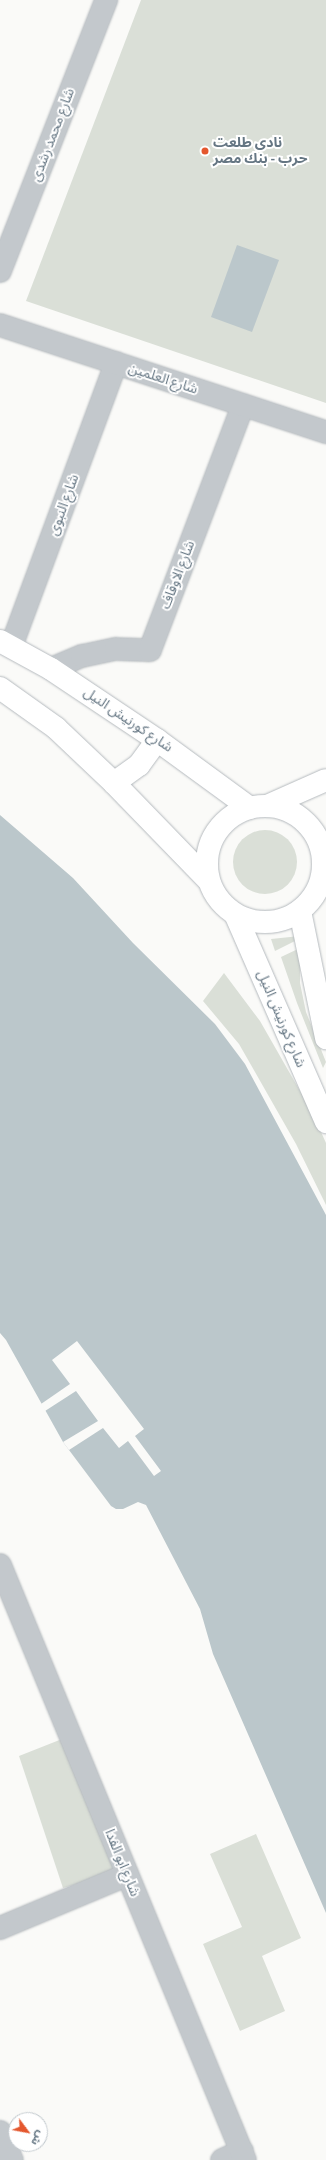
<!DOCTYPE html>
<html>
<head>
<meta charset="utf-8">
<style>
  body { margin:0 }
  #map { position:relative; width:326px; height:2160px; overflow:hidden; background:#fafaf8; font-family:"Source Sans 3","Noto Sans Arabic",sans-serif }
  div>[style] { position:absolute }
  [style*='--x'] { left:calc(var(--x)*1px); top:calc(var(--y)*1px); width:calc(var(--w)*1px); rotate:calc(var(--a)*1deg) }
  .green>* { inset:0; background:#dadfd7 }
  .round { border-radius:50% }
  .water>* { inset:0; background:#bbc7cb }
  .pier>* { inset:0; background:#fafaf8 }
  .roads { filter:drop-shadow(0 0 1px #b5babe) drop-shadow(0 0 1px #b5babe) }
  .minor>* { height:22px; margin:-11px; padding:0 11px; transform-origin:11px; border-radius:11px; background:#c3c8cc }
  .tertiary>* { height:22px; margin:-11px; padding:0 11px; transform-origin:11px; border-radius:11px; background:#c3c8cc }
  .primary>* { height:22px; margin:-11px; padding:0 11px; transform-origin:11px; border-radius:11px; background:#fff }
  .primary>.ring { margin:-11px; padding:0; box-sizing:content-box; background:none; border:22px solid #fff; border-radius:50% }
  .dots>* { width:11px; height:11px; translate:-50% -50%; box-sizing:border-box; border:2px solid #fff; border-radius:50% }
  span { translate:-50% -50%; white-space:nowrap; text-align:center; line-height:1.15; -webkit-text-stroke:4px #fff; paint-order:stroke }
  .street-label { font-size:14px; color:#657683 }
  .poi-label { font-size:14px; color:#657683; font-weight:700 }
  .left { translate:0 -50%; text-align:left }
  .north { position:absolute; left:8px; top:2112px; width:40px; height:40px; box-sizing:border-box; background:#fff; border:1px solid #c1c8cd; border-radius:50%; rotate:122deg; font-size:11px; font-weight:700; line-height:16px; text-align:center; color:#657683 }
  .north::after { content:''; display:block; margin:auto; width:14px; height:18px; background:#e4572e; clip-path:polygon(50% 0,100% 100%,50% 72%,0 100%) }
</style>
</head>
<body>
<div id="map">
  <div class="green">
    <i style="clip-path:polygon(141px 0,326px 0,326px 403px,26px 301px)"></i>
    <i class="round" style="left:233px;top:830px;width:64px;height:64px"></i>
    <i style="clip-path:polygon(300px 936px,301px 938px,275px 951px,271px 939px)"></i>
    <i style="clip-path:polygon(300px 948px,300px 983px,306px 1012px,326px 1062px,323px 1068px,297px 1003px,281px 957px)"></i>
    <i style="clip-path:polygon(224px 973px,260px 1021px,312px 1112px,326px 1143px,326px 1205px,296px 1144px,239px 1044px,203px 1001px)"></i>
    <i style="clip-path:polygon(62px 1739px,120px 1872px,63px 1888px,19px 1756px)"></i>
    <i style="clip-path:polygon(256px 1834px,301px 1938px,262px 1956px,285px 2011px,240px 2031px,203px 1944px,242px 1927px,210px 1854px)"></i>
  </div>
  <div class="water">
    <i style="clip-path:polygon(237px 245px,279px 260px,252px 332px,211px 317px)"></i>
    <i style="clip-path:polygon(0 815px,73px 878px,133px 943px,215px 1024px,245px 1064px,326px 1215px,326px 1913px,213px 1654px,200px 1609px,146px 1505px,138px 1502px,123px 1509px,116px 1509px,111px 1506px,63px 1442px,6px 1340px,0 1333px)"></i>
  </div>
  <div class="pier">
    <i style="clip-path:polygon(77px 1341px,144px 1429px,135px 1436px,161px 1471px,154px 1476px,128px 1441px,119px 1448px,103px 1428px,69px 1450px,63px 1442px,98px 1421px,76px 1391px,45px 1411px,41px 1404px,70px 1384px,52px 1360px)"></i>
  </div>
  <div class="roads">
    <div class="minor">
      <i style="--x:0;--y:271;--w:291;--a:-68.6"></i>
      <i style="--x:11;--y:647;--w:303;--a:-69.7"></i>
      <i style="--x:51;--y:669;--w:34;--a:-23"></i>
      <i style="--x:82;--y:656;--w:35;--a:-12"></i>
      <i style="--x:116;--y:649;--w:34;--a:2"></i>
      <i style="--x:150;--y:650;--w:262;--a:-69.2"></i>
      <i style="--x:0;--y:1928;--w:138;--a:-22.7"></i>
      <i style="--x:0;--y:2132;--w:30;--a:67"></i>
      <i style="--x:222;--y:2160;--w:22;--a:-24"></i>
    </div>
    <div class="tertiary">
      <i style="--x:0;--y:325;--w:343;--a:18.2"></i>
      <i style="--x:0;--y:1565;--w:643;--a:67.62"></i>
    </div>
    <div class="primary">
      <i style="--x:0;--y:641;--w:58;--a:28.8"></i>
      <i style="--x:51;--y:669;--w:128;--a:33.8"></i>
      <i style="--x:157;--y:740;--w:115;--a:36.2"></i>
      <i style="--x:0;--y:688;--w:69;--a:35.5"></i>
      <i style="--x:56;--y:728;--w:80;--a:43.5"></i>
      <i style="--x:114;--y:783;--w:135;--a:45.9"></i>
      <i style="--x:114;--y:783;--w:31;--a:-36"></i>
      <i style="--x:139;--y:765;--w:31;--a:-54"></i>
      <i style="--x:267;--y:806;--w:64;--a:-23.8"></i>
      <i class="ring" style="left:207px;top:806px;width:94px;height:94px"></i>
      <i style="--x:300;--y:911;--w:130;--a:78.4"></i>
      <i style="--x:236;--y:916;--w:225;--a:66.4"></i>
    </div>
  </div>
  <div class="dots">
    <i style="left:205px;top:151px;background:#e4572e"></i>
  </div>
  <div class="street-label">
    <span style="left:53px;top:135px;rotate:-69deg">شارع محمد رشدى</span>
    <span style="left:163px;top:379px;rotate:18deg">شارع العلمين</span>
    <span style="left:64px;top:505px;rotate:-70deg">شارع النبوى</span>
    <span style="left:178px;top:575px;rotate:-69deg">شارع الاوقاف</span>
    <span style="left:128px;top:720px;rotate:34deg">شارع كورنيش النيل</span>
    <span style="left:281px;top:1019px;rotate:67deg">شارع كورنيش النيل</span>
    <span style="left:122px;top:1863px;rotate:68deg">شارع ابو الفدا</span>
  </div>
  <div class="poi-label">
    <span class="left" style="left:213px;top:151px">نادى طلعت<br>حرب - بنك مصر</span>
  </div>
  <div class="north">ش</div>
</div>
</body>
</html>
